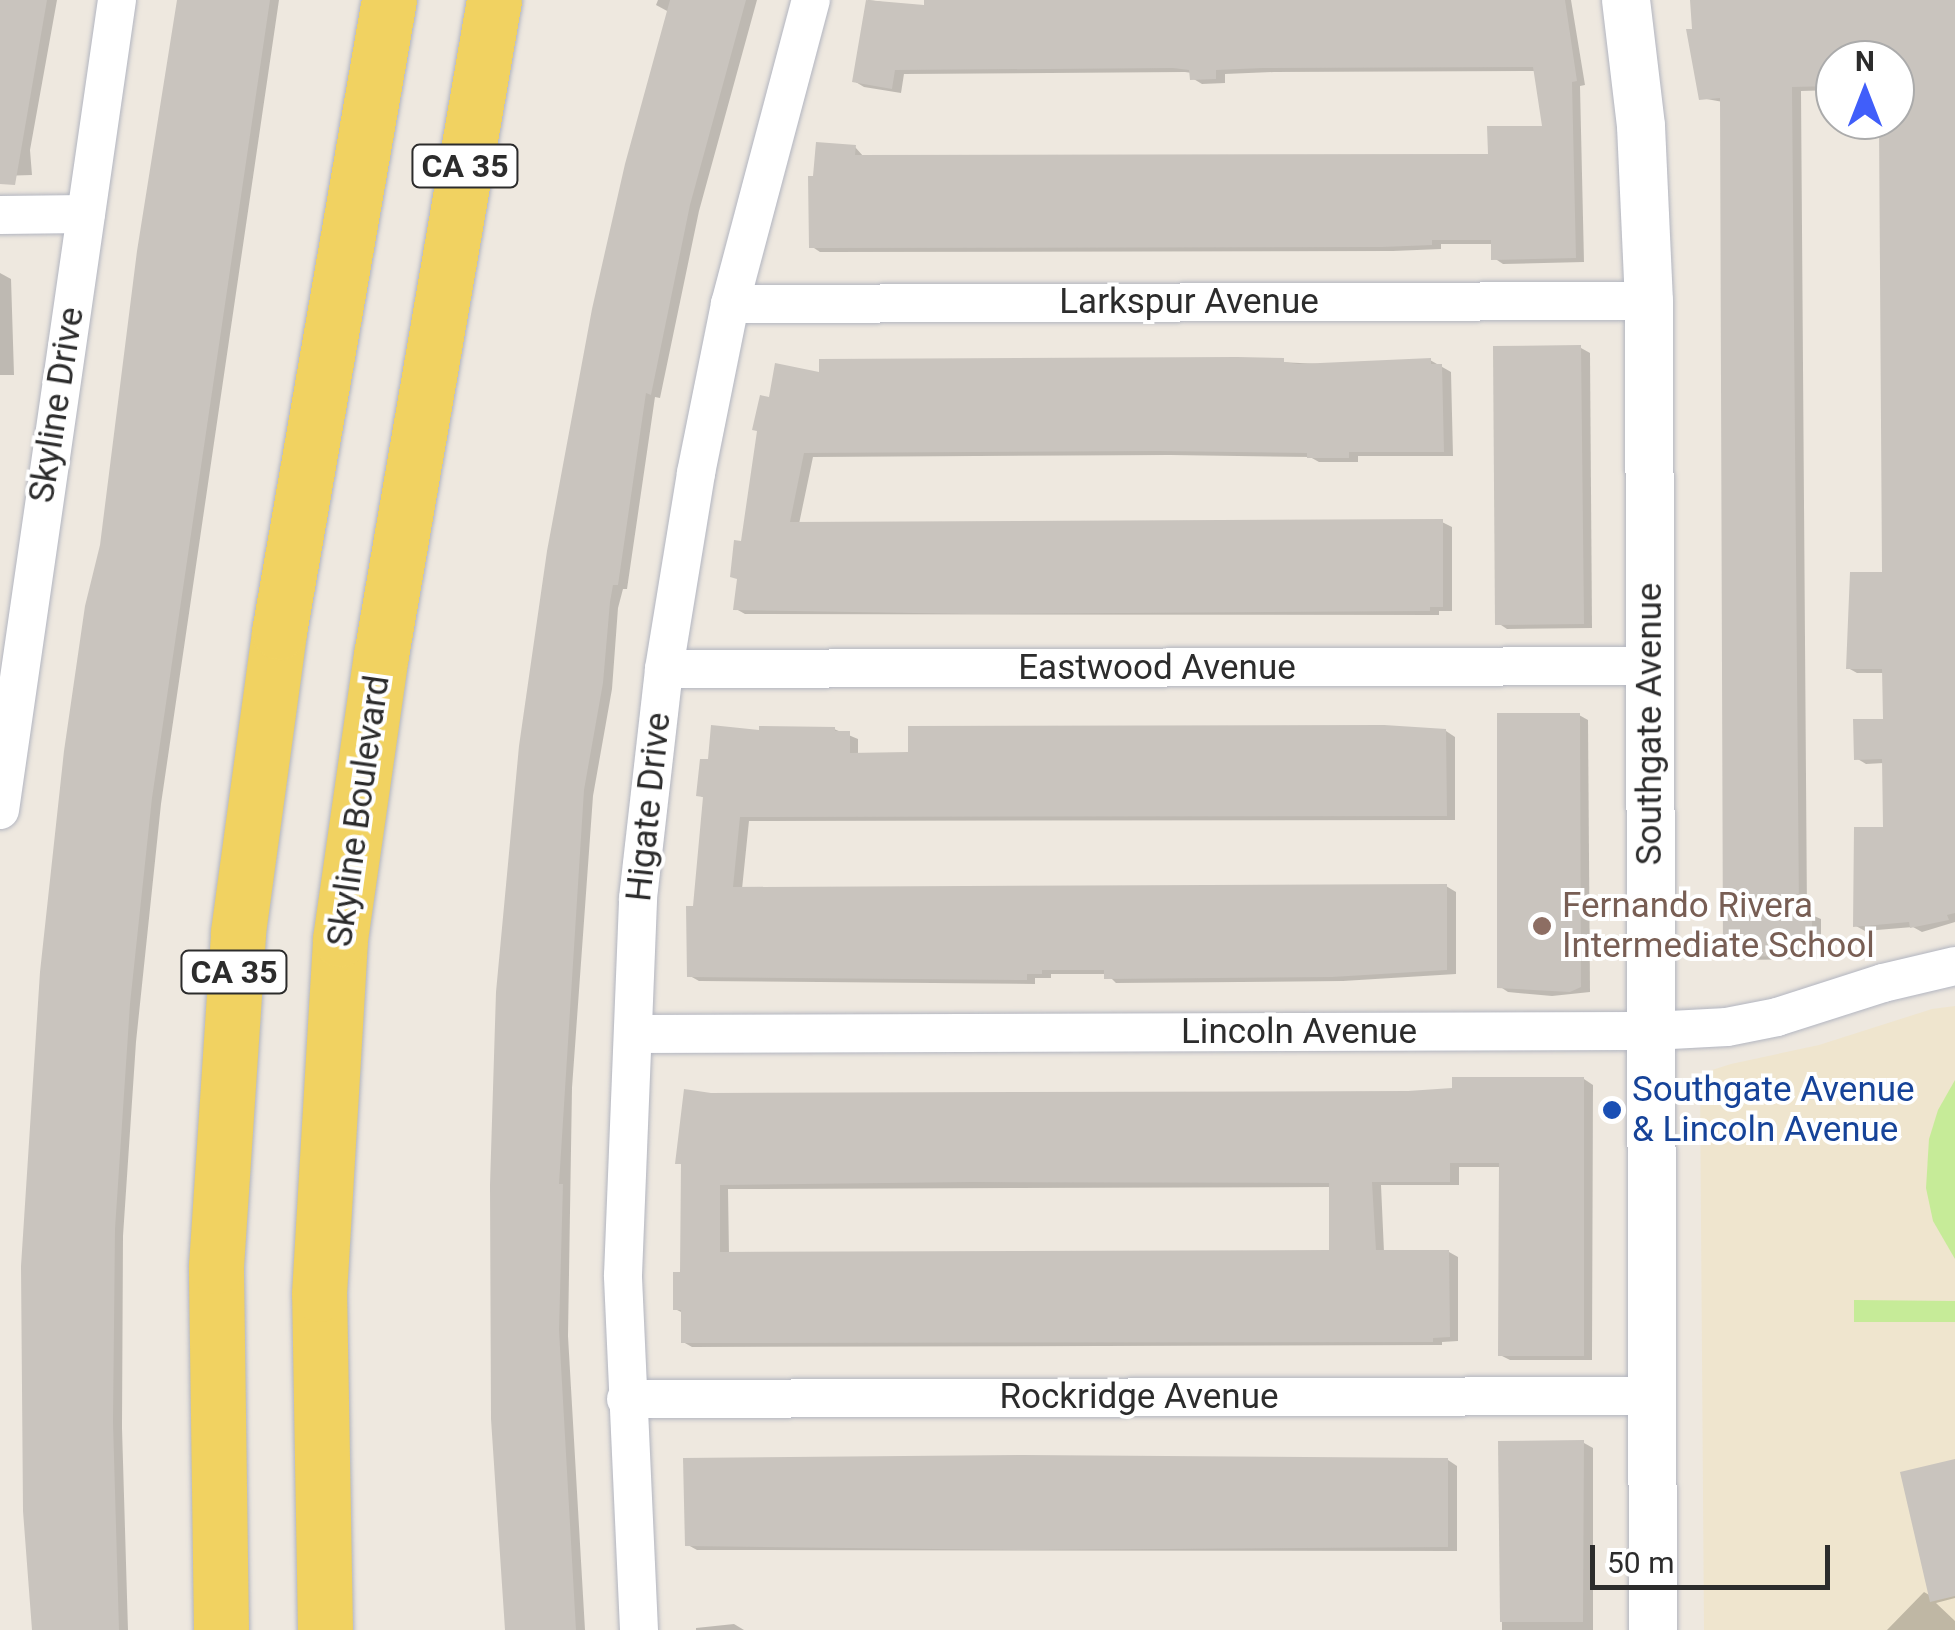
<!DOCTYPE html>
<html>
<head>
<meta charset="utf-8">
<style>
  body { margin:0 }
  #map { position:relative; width:1955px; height:1630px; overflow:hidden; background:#eee8df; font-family:Roboto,sans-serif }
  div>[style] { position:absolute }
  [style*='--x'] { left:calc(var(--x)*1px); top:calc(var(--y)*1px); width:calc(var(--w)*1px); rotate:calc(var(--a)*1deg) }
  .education>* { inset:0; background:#efe5ce }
  .pitch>* { inset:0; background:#c6eb98 }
  .shadow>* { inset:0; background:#0003 }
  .building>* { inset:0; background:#c9c4be }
  .roads { filter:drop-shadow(0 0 2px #b2b5c0) drop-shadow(0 0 2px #b2b5c0) }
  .minor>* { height:38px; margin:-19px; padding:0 19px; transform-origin:19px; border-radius:19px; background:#fff }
  .tertiary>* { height:48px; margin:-24px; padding:0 24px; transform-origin:24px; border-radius:24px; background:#fff }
  .primary>* { height:55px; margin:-27.5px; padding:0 27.5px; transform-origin:27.5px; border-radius:27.5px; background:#f1d261 }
  .dots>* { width:28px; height:28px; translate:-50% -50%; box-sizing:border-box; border:5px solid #fff; border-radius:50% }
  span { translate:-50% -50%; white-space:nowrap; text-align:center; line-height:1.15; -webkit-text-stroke:8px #fff; paint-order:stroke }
  .shield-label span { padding:2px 8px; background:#fff; border:2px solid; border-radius:8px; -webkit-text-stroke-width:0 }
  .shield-label { font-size:32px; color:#2c2c2c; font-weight:700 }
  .street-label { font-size:35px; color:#2c2c2c }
  .education-label { font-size:35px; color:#785e54 }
  .left { translate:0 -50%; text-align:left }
  .transit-label { font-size:35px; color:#164399 }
  .north { position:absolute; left:1815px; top:40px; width:100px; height:100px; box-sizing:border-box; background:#fff; border:2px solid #ababab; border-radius:50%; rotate:0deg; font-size:28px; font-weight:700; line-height:40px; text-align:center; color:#2c2c2c }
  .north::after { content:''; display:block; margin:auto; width:35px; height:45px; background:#405efa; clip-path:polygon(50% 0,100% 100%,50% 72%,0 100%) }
  .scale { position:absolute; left:1590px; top:1545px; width:240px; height:45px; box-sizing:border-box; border:5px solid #2c2c2c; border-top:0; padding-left:12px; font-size:30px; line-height:35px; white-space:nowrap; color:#2c2c2c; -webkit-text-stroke:8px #fff; paint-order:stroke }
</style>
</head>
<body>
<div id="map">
  <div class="education">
    <i style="clip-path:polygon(1955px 1006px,1955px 1630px,1704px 1630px,1700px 1082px,1712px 1070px,1731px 1064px,1819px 1045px,1932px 1009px)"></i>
  </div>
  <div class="pitch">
    <i style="clip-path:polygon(1955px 1080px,1955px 1259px,1933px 1221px,1926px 1188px,1929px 1139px,1938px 1110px)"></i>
    <i style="clip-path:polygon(1854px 1300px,1955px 1301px,1955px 1322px,1854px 1322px)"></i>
  </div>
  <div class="shadow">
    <i style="clip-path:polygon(0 0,57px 0,30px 150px,32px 175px,0 176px)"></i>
    <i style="clip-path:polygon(179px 0,279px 0,161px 804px,136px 1042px,123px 1236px,122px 1428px,128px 1630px,33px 1630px,103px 546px)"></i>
    <i style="clip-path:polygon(658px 0,757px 0,699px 211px,660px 398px,655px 397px,627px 589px,623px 589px,618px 608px,612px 689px,593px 796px,572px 1088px,568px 1336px,585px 1630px,507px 1630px,491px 1272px,669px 12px,656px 5px)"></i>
    <i style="clip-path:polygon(868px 0,927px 8px,926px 0,1571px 0,1585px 85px,1580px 86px,1584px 262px,1503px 264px,1494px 258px,1493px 244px,1441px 244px,1441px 249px,1393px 251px,820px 252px,811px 246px,855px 147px,864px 157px,1490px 156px,1545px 128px,1536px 71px,1274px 72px,1225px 74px,1225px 83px,1202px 84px,1192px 78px,1192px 73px,1185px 72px,904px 74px,901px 93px,864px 87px,854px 81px)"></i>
    <i style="clip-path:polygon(1692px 0,1955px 0,1955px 922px,1922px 932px,1913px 927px,1865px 931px,1856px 926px,1886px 829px,1884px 763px,1866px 764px,1856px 758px,1885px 721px,1885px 673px,1857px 673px,1848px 668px,1885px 574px,1882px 120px,1895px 120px,1895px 60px,1835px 60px,1835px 90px,1801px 91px,1807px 913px,1821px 919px,1821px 959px,1735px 960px,1726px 955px,1723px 102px,1701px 98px)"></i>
    <i style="clip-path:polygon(0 273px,11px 279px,14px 375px,0 375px)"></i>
    <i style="clip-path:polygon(1581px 348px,1590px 353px,1592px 628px,1507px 629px,1498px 623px)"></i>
    <i style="clip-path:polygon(1237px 360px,1359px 366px,1430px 360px,1451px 372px,1453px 456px,1358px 456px,1358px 462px,1319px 462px,1310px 457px,1170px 455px,813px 457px,799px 524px,1442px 522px,1452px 527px,1452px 611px,1439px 611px,1439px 615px,745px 614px,736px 609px,771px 400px,822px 375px)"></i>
    <i style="clip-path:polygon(1579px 715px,1588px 720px,1590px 992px,1552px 996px,1508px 992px,1499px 986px)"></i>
    <i style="clip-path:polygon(834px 729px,858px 739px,858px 755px,1446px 731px,1455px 737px,1455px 820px,749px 821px,742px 889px,1446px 886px,1456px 892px,1456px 974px,1343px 981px,1116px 983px,1107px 974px,1051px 974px,1051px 978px,1035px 978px,1035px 984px,699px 981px,690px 976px,706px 799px,699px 795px,710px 762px,761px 733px)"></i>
    <i style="clip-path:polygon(evenodd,1584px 1079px,1593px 1085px,1592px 1360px,1510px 1360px,1500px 1355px,1501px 1167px,1459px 1167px,1459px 1185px,1381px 1185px,1384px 1252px,1449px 1252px,1458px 1257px,1458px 1341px,1442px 1342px,1442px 1345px,692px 1347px,683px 1342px,683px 1313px,675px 1309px,683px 1274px,683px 1165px,678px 1163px,710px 1096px,1408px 1093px,1584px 1079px,1331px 1187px,1331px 1253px,729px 1254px,728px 1189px,1331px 1187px)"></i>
    <i style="clip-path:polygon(1501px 1443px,1584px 1443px,1593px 1448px,1593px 1630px,1502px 1630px)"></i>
    <i style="clip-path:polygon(1448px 1460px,1457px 1466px,1457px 1551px,697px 1550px,688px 1545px)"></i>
    <i style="clip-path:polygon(1955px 1462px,1955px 1598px,1936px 1603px,1955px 1621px,1955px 1630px,1887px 1630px,1924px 1592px,1931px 1596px)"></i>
    <i style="clip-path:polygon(734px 1624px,744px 1630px,696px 1630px,696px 1628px)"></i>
  </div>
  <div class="building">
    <i style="clip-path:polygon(0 0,47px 0,15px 185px,0 184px)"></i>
    <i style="clip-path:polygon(177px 0,270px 0,152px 798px,130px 1004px,115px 1229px,113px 1422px,119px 1630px,32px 1630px,23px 1511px,21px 1266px,40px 972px,64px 751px,85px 606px,100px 545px,137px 251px)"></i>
    <i style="clip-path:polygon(670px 0,746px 0,690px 205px,651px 395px,646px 393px,618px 585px,613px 585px,610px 602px,603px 683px,584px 790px,559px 1184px,563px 1184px,559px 1330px,576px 1630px,505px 1630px,491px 1419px,490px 1185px,496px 992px,519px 746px,547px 551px,592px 309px,625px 164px)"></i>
    <i style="clip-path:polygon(866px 0,924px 5px,924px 0,1565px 0,1577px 81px,1572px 82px,1576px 258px,1491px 260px,1491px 240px,1432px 240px,1432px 245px,1382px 247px,809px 248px,808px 176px,813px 176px,816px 142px,856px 145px,855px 155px,1488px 154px,1487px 126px,1542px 126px,1533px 67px,1263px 68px,1216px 70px,1216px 79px,1190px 80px,1189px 70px,1173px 68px,895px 70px,892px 89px,852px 82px)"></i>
    <i style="clip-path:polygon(1690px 0,1955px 0,1955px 913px,1947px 915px,1949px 920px,1910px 928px,1909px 922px,1853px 927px,1854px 827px,1883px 827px,1882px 759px,1854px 760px,1853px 719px,1883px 719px,1882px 669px,1846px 669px,1850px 572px,1882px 572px,1879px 126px,1897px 125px,1896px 60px,1835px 60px,1835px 86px,1792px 87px,1799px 911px,1812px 911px,1812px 956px,1723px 957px,1720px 98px,1699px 100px,1686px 29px,1692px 29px)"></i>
    <i style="clip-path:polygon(1581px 345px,1584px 624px,1495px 625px,1493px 346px)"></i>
    <i style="clip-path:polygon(1237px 357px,1284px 358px,1284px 362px,1298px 364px,1431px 358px,1431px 364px,1442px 364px,1444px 452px,1349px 452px,1349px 458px,1307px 458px,1307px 453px,1158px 451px,804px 453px,790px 522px,1443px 519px,1443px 607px,1430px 607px,1430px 611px,974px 614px,733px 610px,737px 579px,730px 577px,734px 540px,741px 541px,757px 431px,752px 430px,760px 395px,769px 397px,775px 363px,819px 372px,819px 359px)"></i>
    <i style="clip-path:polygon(1497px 713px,1580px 713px,1581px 987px,1570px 992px,1497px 988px)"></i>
    <i style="clip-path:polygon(711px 725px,759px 730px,759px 726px,835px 727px,835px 731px,850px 731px,850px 753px,908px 752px,908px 726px,1384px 725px,1446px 729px,1447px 816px,740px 817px,733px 887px,1447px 884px,1447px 970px,1332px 977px,1104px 979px,1104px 970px,1042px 970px,1042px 974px,1027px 974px,1027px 980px,687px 977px,686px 906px,693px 906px,703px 797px,696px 796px,700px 759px,708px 759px)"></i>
    <i style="clip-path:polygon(evenodd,1452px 1077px,1584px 1077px,1584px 1356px,1498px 1356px,1499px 1163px,1450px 1163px,1450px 1182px,1372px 1182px,1376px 1250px,1449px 1250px,1450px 1337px,1433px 1338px,1433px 1342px,681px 1343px,681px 1310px,673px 1310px,673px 1272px,680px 1272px,681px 1164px,675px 1164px,684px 1089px,711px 1093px,1408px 1091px,1452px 1088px,1452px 1077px,971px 1182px,1329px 1183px,1329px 1250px,720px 1252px,720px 1185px,971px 1182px)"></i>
    <i style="clip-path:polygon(1584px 1440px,1583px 1622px,1500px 1622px,1498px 1441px)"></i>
    <i style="clip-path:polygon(1024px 1455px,1448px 1458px,1448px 1547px,1024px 1550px,685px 1546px,683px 1458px)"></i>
    <i style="clip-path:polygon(1955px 1459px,1955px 1596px,1930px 1602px,1900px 1472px)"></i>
  </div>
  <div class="roads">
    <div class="minor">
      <i style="--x:0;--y:215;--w:86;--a:-0.7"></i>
      <i style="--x:730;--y:304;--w:919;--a:-0.19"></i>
      <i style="--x:664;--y:669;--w:986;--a:-0.17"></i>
      <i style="--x:0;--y:810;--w:818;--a:-81.78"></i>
      <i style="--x:634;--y:1034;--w:1018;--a:-0.17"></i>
      <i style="--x:1652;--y:1031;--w:75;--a:-3.1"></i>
      <i style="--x:1727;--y:1027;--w:51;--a:-11.3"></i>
      <i style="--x:1777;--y:1017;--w:111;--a:-17.8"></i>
      <i style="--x:1883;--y:983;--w:74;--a:-13.3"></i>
      <i style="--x:626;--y:1399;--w:1026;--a:-0.17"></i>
      <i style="--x:639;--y:1630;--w:355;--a:-92.6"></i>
      <i style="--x:623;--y:1275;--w:377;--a:-87.7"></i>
      <i style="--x:638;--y:898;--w:230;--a:-83.5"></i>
      <i style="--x:664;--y:669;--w:199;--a:-80.7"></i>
      <i style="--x:696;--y:473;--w:172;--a:-78.6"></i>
      <i style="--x:730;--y:304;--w:315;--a:-75.1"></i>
    </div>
    <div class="tertiary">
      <i style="--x:1626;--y:0;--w:127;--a:83.2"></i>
      <i style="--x:1641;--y:126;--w:175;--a:87.4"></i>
      <i style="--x:1649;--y:301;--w:1329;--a:89.83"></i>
    </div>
    <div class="primary">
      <i style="--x:221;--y:1630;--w:364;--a:-90.8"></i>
      <i style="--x:216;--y:1266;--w:335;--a:-86.2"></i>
      <i style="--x:238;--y:932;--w:303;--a:-82.2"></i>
      <i style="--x:279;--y:632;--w:642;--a:-80.13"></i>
      <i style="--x:325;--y:1630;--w:336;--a:-91"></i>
      <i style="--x:319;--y:1294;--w:356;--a:-86.6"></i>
      <i style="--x:340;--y:939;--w:287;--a:-81.8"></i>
      <i style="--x:381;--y:655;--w:665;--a:-80.21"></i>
    </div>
  </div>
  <div class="dots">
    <i style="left:1542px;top:926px;background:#8d6e63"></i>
    <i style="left:1612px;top:1110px;background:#1a4fb4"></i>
  </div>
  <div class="shield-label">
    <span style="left:465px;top:166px">CA 35</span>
    <span style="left:234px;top:972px">CA 35</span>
  </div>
  <div class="street-label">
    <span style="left:1189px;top:302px">Larkspur Avenue</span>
    <span style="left:57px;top:405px;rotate:-81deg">Skyline Drive</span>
    <span style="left:1157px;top:668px">Eastwood Avenue</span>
    <span style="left:1650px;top:724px;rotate:-90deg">Southgate Avenue</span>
    <span style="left:649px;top:807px;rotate:-84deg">Higate Drive</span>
    <span style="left:359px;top:811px;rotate:-82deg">Skyline Boulevard</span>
    <span style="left:1299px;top:1032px">Lincoln Avenue</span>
    <span style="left:1139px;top:1397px">Rockridge Avenue</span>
  </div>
  <div class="education-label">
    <span class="left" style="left:1562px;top:926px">Fernando Rivera<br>Intermediate School</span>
  </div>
  <div class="transit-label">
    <span class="left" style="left:1632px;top:1110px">Southgate Avenue<br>&amp; Lincoln Avenue</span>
  </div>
  <div class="north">N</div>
  <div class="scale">50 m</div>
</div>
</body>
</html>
